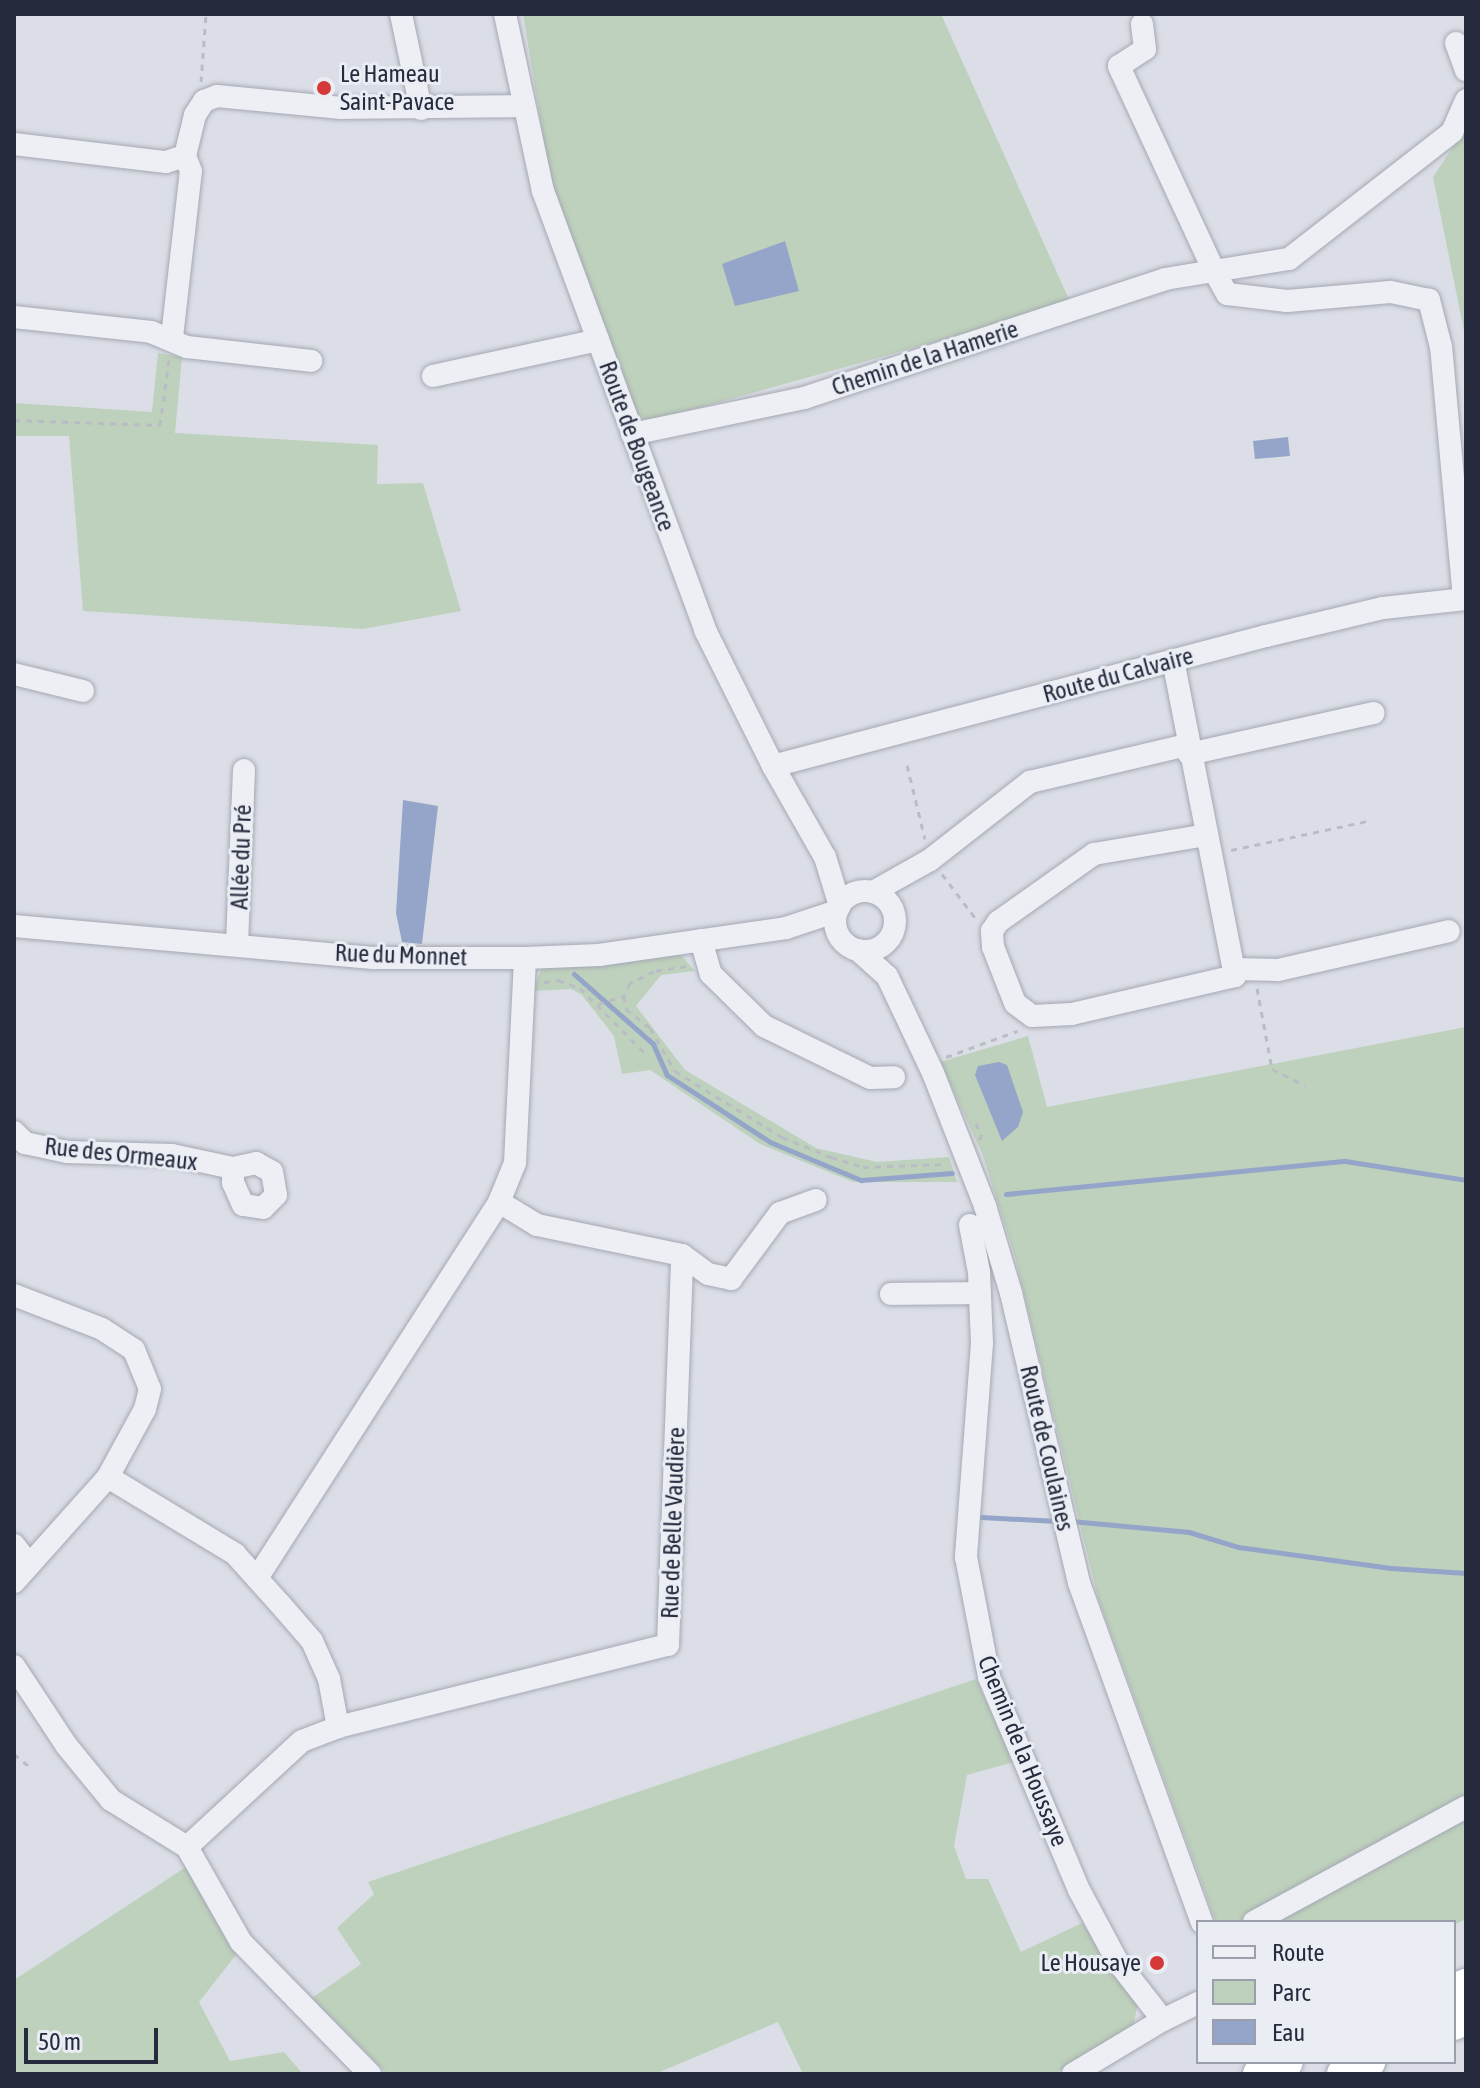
<!DOCTYPE html>
<html>
<head>
<meta charset="utf-8">
<style>
  body { margin:0 }
  #map { position:relative; width:1480px; height:2088px; overflow:hidden; background:#dbdee6; font-family:"Asap Condensed",sans-serif }
  div>[style] { position:absolute }
  [style*='--x'] { left:calc(var(--x)*1px); top:calc(var(--y)*1px); width:calc(var(--w)*1px); rotate:calc(var(--a)*1deg) }
  .green>* { inset:0; background:#bed1bc }
  .water>* { inset:0; background:#94a5c9 }
  .stream>* { height:5px; margin:-2.5px; padding:0 2.5px; transform-origin:2.5px; border-radius:2.5px; background:#94a5c9 }
  .path>* { height:3px; margin-top:-1.5px; transform-origin:0; background:repeating-linear-gradient(90deg,#babcc5 0 6px,transparent 0 12px) }
  .roads { filter:drop-shadow(0 0 2px #a4a8b3) drop-shadow(0 0 2px #a4a8b3) }
  .minor>* { height:22px; margin:-11px; padding:0 11px; transform-origin:11px; border-radius:11px; background:#eeeff5 }
  .minor>.ring { margin:-11px; padding:0; box-sizing:content-box; background:none; border:22px solid #eeeff5; border-radius:50% }
  .highway>* { height:32px; margin:-16px; padding:0 16px; transform-origin:16px; border-radius:16px; background:#fff }
  .dots>* { width:22px; height:22px; translate:-50% -50%; box-sizing:border-box; border:4px solid #eaedf4; border-radius:50% }
  span { translate:-50% -50%; white-space:nowrap; text-align:center; line-height:1.15; -webkit-text-stroke:6px #eaedf4; paint-order:stroke }
  .poi-label { font-size:24px; color:#252a3d }
  .left { translate:0 -50%; text-align:left }
  .right { translate:-100% -50%; text-align:right }
  .street-label { font-size:24px; color:#252a3d }
  .frame { position:absolute; inset:0; border:16px solid #252a3d; pointer-events:none }
  .legend { position:absolute; left:1196px; top:1920px; width:260px; height:144px; box-sizing:border-box; background:#eaedf4; border:2px solid #9b9fab; margin:0; padding:10px 14px; list-style:none; font-size:24px; color:#252a3d }
  .legend li { display:flex; align-items:center; gap:16px; height:40px }
  .legend b { width:40px; border:2px solid #9b9fab }
  .scale { position:absolute; left:24px; top:2028px; width:134px; height:36px; box-sizing:border-box; border:4px solid #252a3d; border-top:0; padding-left:10px; font-size:24px; line-height:28px; white-space:nowrap; color:#252a3d; -webkit-text-stroke:6px #eaedf4; paint-order:stroke }
</style>
</head>
<body>
<div id="map">
  <div class="green">
    <i style="clip-path:polygon(523px 14px,941px 14px,1071px 304px,641px 424px,552px 191px)"></i>
    <i style="clip-path:polygon(1466px 127px,1466px 336px,1465px 336px,1433px 177px)"></i>
    <i style="clip-path:polygon(158px 353px,182px 357px,175px 433px,378px 445px,377px 484px,423px 483px,461px 611px,363px 629px,83px 611px,69px 436px,14px 436px,14px 403px,152px 412px)"></i>
    <i style="clip-path:polygon(665px 950px,681px 955px,695px 971px,661px 975px,636px 1006px,685px 1070px,816px 1148px,877px 1162px,949px 1157px,957px 1182px,853px 1182px,760px 1144px,650px 1070px,622px 1074px,614px 1036px,582px 995px,571px 989px,533px 991px,543px 964px)"></i>
    <i style="clip-path:polygon(1466px 1027px,1466px 1919px,1454px 1925px,1216px 1922px,1098px 1598px,1015px 1257px,982px 1153px,940px 1062px,1028px 1036px,1047px 1107px)"></i>
    <i style="clip-path:polygon(976px 1679px,1014px 1762px,967px 1775px,954px 1846px,966px 1879px,988px 1879px,1021px 1952px,1082px 1923px,1138px 2001px,1133px 2029px,1054px 2074px,803px 2074px,778px 2022px,655px 2074px,387px 2074px,312px 1998px,361px 1964px,337px 1928px,374px 1894px,368px 1882px)"></i>
    <i style="clip-path:polygon(189px 1865px,239px 1951px,199px 2002px,230px 2061px,284px 2052px,303px 2074px,14px 2074px,14px 1980px)"></i>
  </div>
  <div class="water">
    <i style="clip-path:polygon(785px 241px,799px 291px,735px 306px,722px 264px)"></i>
    <i style="clip-path:polygon(1288px 437px,1290px 456px,1255px 459px,1253px 441px)"></i>
    <i style="clip-path:polygon(403px 800px,438px 806px,422px 944px,402px 942px,396px 913px)"></i>
    <i style="clip-path:polygon(999px 1062px,1007px 1065px,1023px 1112px,1018px 1127px,1002px 1141px,975px 1075px,978px 1066px)"></i>
  </div>
  <div class="stream">
    <i style="--x:574;--y:974;--w:106;--a:41.5"></i>
    <i style="--x:653;--y:1044;--w:34;--a:66"></i>
    <i style="--x:667;--y:1075;--w:123;--a:33"></i>
    <i style="--x:770;--y:1142;--w:99;--a:22.7"></i>
    <i style="--x:861;--y:1180;--w:91;--a:-4.4"></i>
    <i style="--x:1006;--y:1194;--w:341;--a:-5.6"></i>
    <i style="--x:1345;--y:1161;--w:122;--a:8.9"></i>
    <i style="--x:981;--y:1517;--w:76;--a:3"></i>
    <i style="--x:1071;--y:1521;--w:119;--a:5.3"></i>
    <i style="--x:1189;--y:1532;--w:51;--a:17"></i>
    <i style="--x:1238;--y:1547;--w:154;--a:7.8"></i>
    <i style="--x:1391;--y:1568;--w:75;--a:3.8"></i>
  </div>
  <div class="path">
    <i style="--x:201;--y:82;--w:68;--a:-85.8"></i>
    <i style="--x:14;--y:420;--w:146;--a:2"></i>
    <i style="--x:160;--y:425;--w:66;--a:-82.1"></i>
    <i style="--x:907;--y:765;--w:76;--a:76.3"></i>
    <i style="--x:1231;--y:850;--w:140;--a:-12"></i>
    <i style="--x:942;--y:874;--w:56;--a:52.9"></i>
    <i style="--x:686;--y:966;--w:32;--a:171"></i>
    <i style="--x:654;--y:971;--w:27;--a:153"></i>
    <i style="--x:630;--y:983;--w:14;--a:115"></i>
    <i style="--x:624;--y:996;--w:13;--a:81"></i>
    <i style="--x:626;--y:1009;--w:31;--a:38"></i>
    <i style="--x:650;--y:1028;--w:50;--a:59.8"></i>
    <i style="--x:675;--y:1071;--w:126;--a:31.7"></i>
    <i style="--x:782;--y:1137;--w:53;--a:22.2"></i>
    <i style="--x:831;--y:1157;--w:34;--a:17"></i>
    <i style="--x:863;--y:1167;--w:84;--a:-2"></i>
    <i style="--x:544;--y:982;--w:14;--a:-8"></i>
    <i style="--x:558;--y:980;--w:23;--a:20"></i>
    <i style="--x:580;--y:988;--w:95;--a:45"></i>
    <i style="--x:1257;--y:988;--w:82;--a:79.5"></i>
    <i style="--x:1272;--y:1069;--w:37;--a:26"></i>
    <i style="--x:598;--y:1004;--w:27;--a:-17"></i>
    <i style="--x:946;--y:1057;--w:76;--a:-20.1"></i>
    <i style="--x:976;--y:1123;--w:15;--a:67"></i>
    <i style="--x:982;--y:1137;--w:4;--a:153"></i>
    <i style="--x:14;--y:1754;--w:21;--a:39"></i>
  </div>
  <div class="roads">
    <div class="minor">
      <i style="--x:401;--y:14;--w:97;--a:78.1"></i>
      <i style="--x:505;--y:14;--w:181;--a:77.9"></i>
      <i style="--x:543;--y:191;--w:468;--a:69.7"></i>
      <i style="--x:705;--y:630;--w:152;--a:63.4"></i>
      <i style="--x:773;--y:766;--w:105;--a:60.3"></i>
      <i style="--x:825;--y:857;--w:51;--a:73"></i>
      <i style="--x:1456;--y:43;--w:29;--a:70"></i>
      <i style="--x:14;--y:144;--w:153;--a:6.8"></i>
      <i style="--x:166;--y:162;--w:20;--a:-18"></i>
      <i style="--x:185;--y:156;--w:42;--a:-76.3"></i>
      <i style="--x:195;--y:115;--w:17;--a:-57"></i>
      <i style="--x:204;--y:101;--w:14;--a:-21"></i>
      <i style="--x:217;--y:96;--w:125;--a:5.5"></i>
      <i style="--x:341;--y:108;--w:183;--a:-0.6"></i>
      <i style="--x:14;--y:317;--w:138;--a:6.2"></i>
      <i style="--x:151;--y:332;--w:39;--a:23"></i>
      <i style="--x:187;--y:347;--w:125;--a:6.4"></i>
      <i style="--x:172;--y:337;--w:167;--a:-83.5"></i>
      <i style="--x:191;--y:171;--w:16;--a:-112"></i>
      <i style="--x:433;--y:376;--w:169;--a:-12.3"></i>
      <i style="--x:632;--y:434;--w:176;--a:-11.8"></i>
      <i style="--x:804;--y:398;--w:380;--a:-18.2"></i>
      <i style="--x:1165;--y:279;--w:50;--a:-9.3"></i>
      <i style="--x:1214;--y:271;--w:226;--a:-114.9"></i>
      <i style="--x:1119;--y:66;--w:31;--a:-33"></i>
      <i style="--x:1145;--y:49;--w:25;--a:-97"></i>
      <i style="--x:1464;--y:599;--w:253;--a:-95.2"></i>
      <i style="--x:1441;--y:347;--w:49;--a:-104.3"></i>
      <i style="--x:1429;--y:300;--w:40;--a:-168"></i>
      <i style="--x:1390;--y:292;--w:103;--a:175"></i>
      <i style="--x:1287;--y:301;--w:60;--a:-173.3"></i>
      <i style="--x:1227;--y:294;--w:26;--a:-119"></i>
      <i style="--x:1214;--y:271;--w:76;--a:-9.1"></i>
      <i style="--x:1289;--y:259;--w:207;--a:-37.9"></i>
      <i style="--x:1452;--y:132;--w:35;--a:-66"></i>
      <i style="--x:1173;--y:660;--w:322;--a:78.9"></i>
      <i style="--x:1235;--y:976;--w:167;--a:166.9"></i>
      <i style="--x:1072;--y:1014;--w:40;--a:177.1"></i>
      <i style="--x:1032;--y:1016;--w:21;--a:-143"></i>
      <i style="--x:1015;--y:1003;--w:60;--a:-111.4"></i>
      <i style="--x:993;--y:947;--w:16;--a:-94"></i>
      <i style="--x:992;--y:931;--w:11;--a:-56"></i>
      <i style="--x:998;--y:922;--w:118;--a:-35.3"></i>
      <i style="--x:1094;--y:854;--w:114;--a:-9.6"></i>
      <i style="--x:14;--y:674;--w:71;--a:13.8"></i>
      <i style="--x:1189;--y:754;--w:189;--a:-12.5"></i>
      <i style="--x:773;--y:766;--w:510;--a:-14.77"></i>
      <i style="--x:1266;--y:636;--w:120;--a:-13.5"></i>
      <i style="--x:1383;--y:608;--w:83;--a:-6.2"></i>
      <i class="ring" style="left:835px;top:891px;width:38px;height:38px"></i>
      <i style="--x:873;--y:892;--w:65;--a:-29.3"></i>
      <i style="--x:930;--y:860;--w:127;--a:-38"></i>
      <i style="--x:1030;--y:782;--w:161;--a:-13.3"></i>
      <i style="--x:14;--y:926;--w:363;--a:5.1"></i>
      <i style="--x:376;--y:958;--w:149;--a:0"></i>
      <i style="--x:525;--y:958;--w:74;--a:-2.3"></i>
      <i style="--x:599;--y:955;--w:189;--a:-8.2"></i>
      <i style="--x:786;--y:928;--w:54;--a:-18.4"></i>
      <i style="--x:701;--y:940;--w:35;--a:74"></i>
      <i style="--x:711;--y:974;--w:74;--a:44.5"></i>
      <i style="--x:764;--y:1026;--w:118;--a:26.1"></i>
      <i style="--x:870;--y:1078;--w:24;--a:-2"></i>
      <i style="--x:237;--y:944;--w:174;--a:-87.7"></i>
      <i style="--x:858;--y:950;--w:39;--a:42"></i>
      <i style="--x:887;--y:976;--w:107;--a:64.6"></i>
      <i style="--x:933;--y:1073;--w:143;--a:68.6"></i>
      <i style="--x:985;--y:1206;--w:91;--a:73.4"></i>
      <i style="--x:1011;--y:1293;--w:298;--a:76.8"></i>
      <i style="--x:1079;--y:1583;--w:361;--a:70.1"></i>
      <i style="--x:1235;--y:969;--w:43;--a:1.3"></i>
      <i style="--x:1278;--y:970;--w:175;--a:-12.8"></i>
      <i style="--x:14;--y:1132;--w:16;--a:45"></i>
      <i style="--x:25;--y:1143;--w:43;--a:12.1"></i>
      <i style="--x:67;--y:1152;--w:105;--a:1.6"></i>
      <i style="--x:172;--y:1155;--w:62;--a:12"></i>
      <i style="--x:233;--y:1168;--w:24;--a:-12"></i>
      <i style="--x:256;--y:1163;--w:18;--a:29"></i>
      <i style="--x:272;--y:1172;--w:23;--a:80"></i>
      <i style="--x:276;--y:1195;--w:18;--a:135"></i>
      <i style="--x:263;--y:1208;--w:20;--a:-171"></i>
      <i style="--x:243;--y:1205;--w:24;--a:-114"></i>
      <i style="--x:233;--y:1183;--w:15;--a:-90"></i>
      <i style="--x:970;--y:1225;--w:48;--a:79.2"></i>
      <i style="--x:979;--y:1272;--w:71;--a:87.6"></i>
      <i style="--x:982;--y:1343;--w:215;--a:94.3"></i>
      <i style="--x:966;--y:1557;--w:122;--a:79.1"></i>
      <i style="--x:989;--y:1677;--w:231;--a:67.1"></i>
      <i style="--x:1079;--y:1890;--w:81;--a:61.8"></i>
      <i style="--x:1117;--y:1961;--w:75;--a:52.1"></i>
      <i style="--x:1163;--y:2020;--w:39;--a:-26"></i>
      <i style="--x:682;--y:1255;--w:32;--a:36"></i>
      <i style="--x:708;--y:1274;--w:24;--a:12"></i>
      <i style="--x:731;--y:1279;--w:82;--a:-53.4"></i>
      <i style="--x:780;--y:1213;--w:38;--a:-20"></i>
      <i style="--x:891;--y:1294;--w:89;--a:-0.6"></i>
      <i style="--x:14;--y:1295;--w:94;--a:21.1"></i>
      <i style="--x:102;--y:1329;--w:38;--a:33"></i>
      <i style="--x:134;--y:1350;--w:42;--a:67.7"></i>
      <i style="--x:150;--y:1389;--w:21;--a:104"></i>
      <i style="--x:145;--y:1409;--w:77;--a:118.6"></i>
      <i style="--x:108;--y:1477;--w:141;--a:131.8"></i>
      <i style="--x:108;--y:1477;--w:149;--a:31.2"></i>
      <i style="--x:235;--y:1554;--w:67;--a:48"></i>
      <i style="--x:280;--y:1604;--w:49;--a:49.1"></i>
      <i style="--x:312;--y:1641;--w:42;--a:65.9"></i>
      <i style="--x:329;--y:1679;--w:49;--a:79.4"></i>
      <i style="--x:14;--y:1545;--w:24;--a:52"></i>
      <i style="--x:257;--y:1578;--w:447;--a:-57.2"></i>
      <i style="--x:499;--y:1202;--w:42;--a:-67.7"></i>
      <i style="--x:515;--y:1163;--w:205;--a:-87.2"></i>
      <i style="--x:14;--y:1666;--w:95;--a:56.6"></i>
      <i style="--x:66;--y:1745;--w:71;--a:50.7"></i>
      <i style="--x:111;--y:1800;--w:89;--a:31.7"></i>
      <i style="--x:187;--y:1847;--w:109;--a:60.4"></i>
      <i style="--x:241;--y:1942;--w:185;--a:45.7"></i>
      <i style="--x:187;--y:1847;--w:156;--a:-42.7"></i>
      <i style="--x:302;--y:1741;--w:39;--a:-21"></i>
      <i style="--x:338;--y:1727;--w:340;--a:-14"></i>
      <i style="--x:668;--y:1645;--w:390;--a:-87.9"></i>
      <i style="--x:682;--y:1255;--w:148;--a:-168.3"></i>
      <i style="--x:537;--y:1225;--w:44;--a:-148.8"></i>
      <i style="--x:1254;--y:1922;--w:241;--a:-28.5"></i>
      <i style="--x:1073;--y:2074;--w:105;--a:-31"></i>
    </div>
    <div class="highway">
      <i style="--x:1454;--y:1990;--w:13;--a:-23"></i>
      <i style="--x:1454;--y:2024;--w:13;--a:-27"></i>
      <i style="--x:1259;--y:2074;--w:30;--a:-23"></i>
      <i style="--x:1343;--y:2074;--w:29;--a:-25"></i>
    </div>
  </div>
  <div class="dots">
    <i style="left:324px;top:88px;background:#d43838"></i>
    <i style="left:1157px;top:1963px;background:#d43838"></i>
  </div>
  <div class="poi-label">
    <span class="left" style="left:340px;top:88px">Le Hameau<br>Saint-Pavace</span>
    <span class="right" style="left:1141px;top:1963px">Le Housaye</span>
  </div>
  <div class="street-label">
    <span style="left:925px;top:358px;rotate:-18deg">Chemin de la Hamerie</span>
    <span style="left:637px;top:446px;rotate:70deg">Route de Bougeance</span>
    <span style="left:1118px;top:675px;rotate:-15deg">Route du Calvaire</span>
    <span style="left:241px;top:857px;rotate:-88deg">Allée du Pré</span>
    <span style="left:401px;top:955px;rotate:2deg">Rue du Monnet</span>
    <span style="left:121px;top:1154px;rotate:6deg">Rue des Ormeaux</span>
    <span style="left:1047px;top:1448px;rotate:77deg">Route de Coulaines</span>
    <span style="left:673px;top:1523px;rotate:-88deg">Rue de Belle Vaudière</span>
    <span style="left:1023px;top:1751px;rotate:68deg">Chemin de la Houssaye</span>
  </div>
  <div class="frame"></div>
  <ul class="legend">
  <li><b style="height:10px;background:#eeeff5"></b>Route</li>
  <li><b style="height:22px;background:#bed1bc"></b>Parc</li>
  <li><b style="height:22px;background:#94a5c9"></b>Eau</li>
  </ul>
  <div class="scale">50 m</div>
</div>
</body>
</html>
